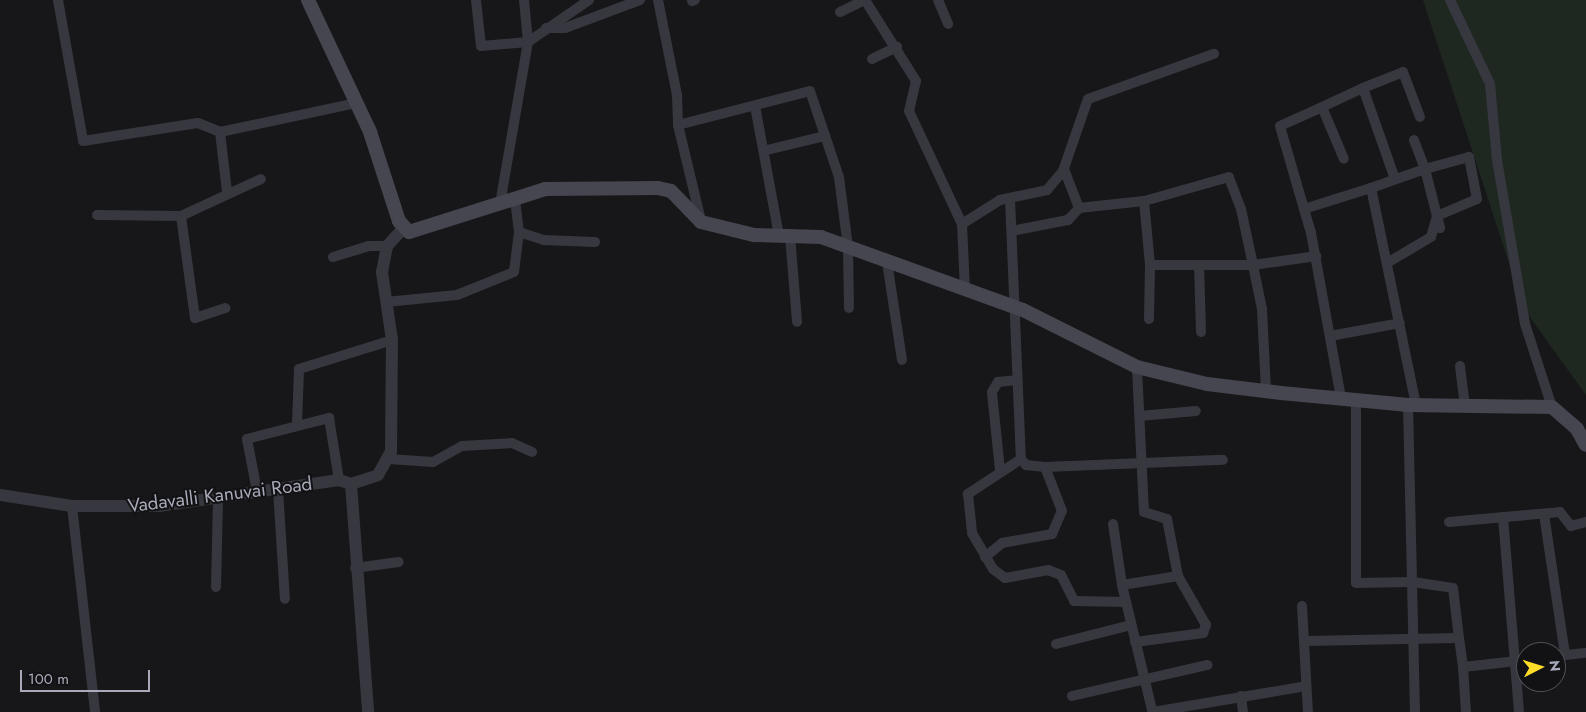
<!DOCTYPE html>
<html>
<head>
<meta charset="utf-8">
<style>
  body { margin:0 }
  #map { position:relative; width:1586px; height:712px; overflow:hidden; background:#171719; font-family:Jost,sans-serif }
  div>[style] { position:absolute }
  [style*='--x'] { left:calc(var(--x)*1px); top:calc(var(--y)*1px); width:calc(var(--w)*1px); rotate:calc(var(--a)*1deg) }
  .green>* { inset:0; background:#1e2821 }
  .minor>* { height:10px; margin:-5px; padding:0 5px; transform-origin:5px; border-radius:5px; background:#37373f }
  .tertiary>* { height:12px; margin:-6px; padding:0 6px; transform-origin:6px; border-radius:6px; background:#37373f }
  .secondary>* { height:14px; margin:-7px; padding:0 7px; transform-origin:7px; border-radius:7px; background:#45464f }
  span { translate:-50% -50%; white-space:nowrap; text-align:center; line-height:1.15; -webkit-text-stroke:4px #121214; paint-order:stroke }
  .street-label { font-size:19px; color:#a8aaba }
  .north { position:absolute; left:1516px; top:642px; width:50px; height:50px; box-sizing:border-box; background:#121214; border:1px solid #4e4f56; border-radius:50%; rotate:85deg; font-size:14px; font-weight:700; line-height:20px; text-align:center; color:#a8aaba }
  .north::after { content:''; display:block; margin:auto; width:18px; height:22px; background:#ffdc29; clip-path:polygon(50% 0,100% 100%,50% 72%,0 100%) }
  .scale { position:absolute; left:20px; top:670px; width:130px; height:22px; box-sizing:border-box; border:2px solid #a8aaba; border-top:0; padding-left:6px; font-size:15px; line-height:18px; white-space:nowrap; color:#a8aaba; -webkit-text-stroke:4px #121214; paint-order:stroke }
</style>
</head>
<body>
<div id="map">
  <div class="green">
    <i style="clip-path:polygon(1423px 0,1586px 0,1586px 395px,1524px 309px)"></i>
  </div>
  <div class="minor">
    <i style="--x:58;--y:0;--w:143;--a:79.9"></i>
    <i style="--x:83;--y:141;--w:116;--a:-8.9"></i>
    <i style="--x:198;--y:123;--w:24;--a:22"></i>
    <i style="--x:220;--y:132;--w:140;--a:-12"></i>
    <i style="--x:476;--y:0;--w:46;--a:83.8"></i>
    <i style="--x:481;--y:46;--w:47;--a:-4.9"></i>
    <i style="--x:528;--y:42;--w:42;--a:-95.4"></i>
    <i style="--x:658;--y:0;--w:97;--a:78.7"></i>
    <i style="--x:677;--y:95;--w:30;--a:88"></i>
    <i style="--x:678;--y:125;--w:99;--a:76.5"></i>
    <i style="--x:865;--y:0;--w:96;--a:57.8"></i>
    <i style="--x:916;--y:81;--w:31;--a:103"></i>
    <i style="--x:909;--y:111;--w:125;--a:64.9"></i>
    <i style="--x:962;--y:224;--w:65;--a:87.4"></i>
    <i style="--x:938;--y:0;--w:26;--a:67"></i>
    <i style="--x:1450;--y:0;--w:93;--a:64.5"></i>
    <i style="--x:1490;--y:84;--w:76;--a:84.7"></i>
    <i style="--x:1497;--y:160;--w:166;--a:80.3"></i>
    <i style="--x:1525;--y:324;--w:87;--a:72"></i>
    <i style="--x:692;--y:1;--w:3;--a:-18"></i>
    <i style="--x:840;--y:12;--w:28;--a:-26"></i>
    <i style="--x:546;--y:28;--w:19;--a:0"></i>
    <i style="--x:565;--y:28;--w:80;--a:-20.5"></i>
    <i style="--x:872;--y:59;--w:28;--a:-26"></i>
    <i style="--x:755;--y:106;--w:131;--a:79.5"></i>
    <i style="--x:1322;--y:107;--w:45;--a:-24.9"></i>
    <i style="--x:678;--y:125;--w:136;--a:-14.4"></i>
    <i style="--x:810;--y:91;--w:91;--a:71.4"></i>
    <i style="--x:839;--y:177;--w:71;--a:82.7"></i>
    <i style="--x:848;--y:247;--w:61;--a:89.1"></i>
    <i style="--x:220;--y:132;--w:60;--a:83.3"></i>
    <i style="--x:767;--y:150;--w:60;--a:-13.6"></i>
    <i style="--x:1064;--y:169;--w:42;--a:69"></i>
    <i style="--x:1395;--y:179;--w:96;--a:-109.4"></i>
    <i style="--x:1363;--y:88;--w:43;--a:-21.8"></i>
    <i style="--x:1403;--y:72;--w:48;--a:69.3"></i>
    <i style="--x:1010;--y:199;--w:260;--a:87.6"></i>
    <i style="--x:1021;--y:459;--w:8;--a:50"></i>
    <i style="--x:1026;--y:465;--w:19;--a:6"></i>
    <i style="--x:1045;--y:467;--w:178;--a:-2.3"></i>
    <i style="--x:500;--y:204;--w:164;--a:-80.2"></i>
    <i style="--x:528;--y:42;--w:74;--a:-34.5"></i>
    <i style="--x:1304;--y:209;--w:70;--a:-17.4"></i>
    <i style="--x:97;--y:215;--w:84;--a:0.7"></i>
    <i style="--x:181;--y:216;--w:88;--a:-24.8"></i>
    <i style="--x:181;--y:216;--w:103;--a:82.2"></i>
    <i style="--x:195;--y:318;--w:32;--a:-18"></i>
    <i style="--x:962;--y:224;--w:45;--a:-32.3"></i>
    <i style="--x:1000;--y:200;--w:48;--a:-12"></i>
    <i style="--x:1047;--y:190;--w:25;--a:-50"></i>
    <i style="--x:1063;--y:171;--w:76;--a:-70.9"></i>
    <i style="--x:1088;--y:99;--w:134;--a:-19.7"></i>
    <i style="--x:1012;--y:231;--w:57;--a:-11.1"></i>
    <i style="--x:1068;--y:220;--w:16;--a:-47"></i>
    <i style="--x:1079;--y:208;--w:65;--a:-6.1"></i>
    <i style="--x:519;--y:232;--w:26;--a:18"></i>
    <i style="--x:544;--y:240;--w:51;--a:2.2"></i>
    <i style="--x:790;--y:236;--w:86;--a:85.3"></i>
    <i style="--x:333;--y:257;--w:38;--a:-17"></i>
    <i style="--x:369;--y:246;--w:18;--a:0"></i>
    <i style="--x:887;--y:262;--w:99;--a:81.3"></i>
    <i style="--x:1387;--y:263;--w:51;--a:-30.6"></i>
    <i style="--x:1431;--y:237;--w:22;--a:-74"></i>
    <i style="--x:1437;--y:216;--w:43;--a:-23"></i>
    <i style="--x:1477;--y:199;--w:43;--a:-100.8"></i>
    <i style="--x:1469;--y:157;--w:46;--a:164.7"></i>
    <i style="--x:1425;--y:169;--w:31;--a:-111"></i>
    <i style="--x:1199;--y:265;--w:67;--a:88.3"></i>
    <i style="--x:386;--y:302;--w:71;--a:-5.6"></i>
    <i style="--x:457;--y:295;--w:61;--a:-22"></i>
    <i style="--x:514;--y:272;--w:40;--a:-82.9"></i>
    <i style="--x:519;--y:232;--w:33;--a:-97"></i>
    <i style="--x:1149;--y:319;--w:54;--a:-88.9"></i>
    <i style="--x:1330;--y:336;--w:71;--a:-10.5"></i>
    <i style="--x:1460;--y:366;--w:39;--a:83"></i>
    <i style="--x:1266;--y:391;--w:82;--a:-92.8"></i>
    <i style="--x:1262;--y:309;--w:45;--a:-101.6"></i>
    <i style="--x:1253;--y:265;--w:57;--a:-102.1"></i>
    <i style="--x:1241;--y:209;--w:34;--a:-111"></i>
    <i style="--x:1229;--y:177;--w:88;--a:164.2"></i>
    <i style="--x:1144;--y:201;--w:64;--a:84.6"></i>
    <i style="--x:1150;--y:265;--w:103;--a:0"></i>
    <i style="--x:1253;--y:265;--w:64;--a:-8.1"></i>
    <i style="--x:1341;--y:398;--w:168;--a:-100.3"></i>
    <i style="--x:1311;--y:233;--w:111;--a:-106.2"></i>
    <i style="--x:1280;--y:126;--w:46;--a:-24.3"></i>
    <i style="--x:1322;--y:107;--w:56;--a:67.1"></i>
    <i style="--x:1356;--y:399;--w:184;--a:90"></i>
    <i style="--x:1356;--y:583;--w:57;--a:-1"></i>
    <i style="--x:1413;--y:582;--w:40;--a:8.5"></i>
    <i style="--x:1453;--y:588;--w:50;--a:83.2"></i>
    <i style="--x:1408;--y:405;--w:307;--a:88.7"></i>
    <i style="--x:1416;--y:405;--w:222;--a:-101.7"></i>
    <i style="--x:1371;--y:188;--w:57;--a:-19.4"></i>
    <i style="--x:1425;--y:169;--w:61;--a:75.7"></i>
    <i style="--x:1140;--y:416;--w:56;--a:-5.1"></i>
    <i style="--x:297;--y:424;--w:55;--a:-87.9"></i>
    <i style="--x:299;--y:369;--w:97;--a:-17.3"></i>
    <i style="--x:389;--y:459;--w:44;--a:3.9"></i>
    <i style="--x:433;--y:462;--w:33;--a:-29"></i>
    <i style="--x:462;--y:446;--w:50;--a:-3.4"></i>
    <i style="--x:512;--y:443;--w:22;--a:24"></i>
    <i style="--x:1021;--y:459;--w:64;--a:146.6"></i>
    <i style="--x:968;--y:494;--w:39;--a:84"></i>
    <i style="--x:972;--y:533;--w:42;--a:59.7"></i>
    <i style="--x:993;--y:569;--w:15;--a:37"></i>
    <i style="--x:1005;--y:578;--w:44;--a:-10.5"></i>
    <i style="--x:1048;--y:570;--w:14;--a:21"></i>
    <i style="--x:1061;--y:575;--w:29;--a:63"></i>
    <i style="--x:1074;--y:601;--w:52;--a:1.1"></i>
    <i style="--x:1000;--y:470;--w:78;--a:-95.9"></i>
    <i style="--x:992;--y:392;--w:12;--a:-59"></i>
    <i style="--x:998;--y:382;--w:18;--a:-6"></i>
    <i style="--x:278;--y:489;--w:110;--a:86.4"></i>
    <i style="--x:257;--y:491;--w:53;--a:-100.9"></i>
    <i style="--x:247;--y:439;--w:85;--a:-14.4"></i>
    <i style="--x:329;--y:418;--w:63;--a:80.8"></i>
    <i style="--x:72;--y:506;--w:207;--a:83.6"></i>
    <i style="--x:1544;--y:514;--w:142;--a:81.5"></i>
    <i style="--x:1503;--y:517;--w:196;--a:85.3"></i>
    <i style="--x:1449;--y:522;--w:111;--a:-5.1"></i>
    <i style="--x:1560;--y:512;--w:18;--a:52"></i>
    <i style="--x:1571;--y:526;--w:16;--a:-15"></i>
    <i style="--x:1113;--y:524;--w:62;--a:81.6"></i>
    <i style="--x:1122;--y:585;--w:129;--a:76.5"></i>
    <i style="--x:985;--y:557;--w:22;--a:-39"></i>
    <i style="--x:1002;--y:543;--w:51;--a:-10.2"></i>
    <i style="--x:1052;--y:534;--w:25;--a:-67"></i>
    <i style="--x:1062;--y:511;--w:47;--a:-111.1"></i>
    <i style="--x:355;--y:568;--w:44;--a:-7.8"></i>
    <i style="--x:1122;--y:585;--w:57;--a:-9.1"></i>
    <i style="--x:216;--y:587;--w:90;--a:-88.7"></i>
    <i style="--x:1302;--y:606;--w:106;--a:86.8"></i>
    <i style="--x:1304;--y:641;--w:155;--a:-1.1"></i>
    <i style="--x:1459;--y:638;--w:29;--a:82"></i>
    <i style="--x:1463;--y:667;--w:63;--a:-6.3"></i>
    <i style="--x:1135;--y:642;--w:69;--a:-7.5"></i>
    <i style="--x:1203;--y:633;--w:9;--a:-69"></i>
    <i style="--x:1206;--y:625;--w:56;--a:-119.7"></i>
    <i style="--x:1178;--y:576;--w:58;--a:-100.9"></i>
    <i style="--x:1167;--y:519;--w:24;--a:-163"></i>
    <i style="--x:1144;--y:512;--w:145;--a:-92.8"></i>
    <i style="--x:1056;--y:644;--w:77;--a:-14.2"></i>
    <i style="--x:1556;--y:656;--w:30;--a:-6"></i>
    <i style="--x:1463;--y:667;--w:45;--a:86.2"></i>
    <i style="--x:1072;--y:696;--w:139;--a:-12.9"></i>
    <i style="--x:1241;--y:696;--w:16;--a:83"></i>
    <i style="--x:1153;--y:712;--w:155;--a:-9.6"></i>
  </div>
  <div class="tertiary">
    <i style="--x:351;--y:484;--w:28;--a:-18"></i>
    <i style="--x:378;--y:475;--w:26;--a:-61"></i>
    <i style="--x:391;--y:452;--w:112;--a:-89.5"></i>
    <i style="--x:392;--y:340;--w:69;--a:-98.4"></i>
    <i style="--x:382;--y:272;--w:26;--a:-79"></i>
    <i style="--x:387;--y:246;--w:25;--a:-47"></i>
    <i style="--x:351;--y:484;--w:229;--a:85.7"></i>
    <i style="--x:0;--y:495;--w:73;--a:8.7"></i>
    <i style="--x:72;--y:506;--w:87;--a:0"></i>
    <i style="--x:159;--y:506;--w:182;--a:-8.2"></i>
    <i style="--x:339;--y:480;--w:13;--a:18"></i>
  </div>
  <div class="secondary">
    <i style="--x:308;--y:0;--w:146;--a:64.8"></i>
    <i style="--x:370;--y:132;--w:94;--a:72"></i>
    <i style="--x:399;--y:221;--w:15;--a:48"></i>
    <i style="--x:409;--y:232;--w:143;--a:-17.5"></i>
    <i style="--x:545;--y:189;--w:113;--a:-0.5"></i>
    <i style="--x:658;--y:188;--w:13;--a:13"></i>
    <i style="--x:671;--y:191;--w:43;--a:45.9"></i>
    <i style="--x:701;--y:222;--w:55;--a:13.8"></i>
    <i style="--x:754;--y:235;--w:67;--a:1.7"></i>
    <i style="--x:821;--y:237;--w:215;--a:19.9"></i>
    <i style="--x:1023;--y:310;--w:127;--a:26.6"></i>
    <i style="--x:1137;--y:367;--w:72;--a:13.7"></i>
    <i style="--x:1207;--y:384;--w:75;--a:6.9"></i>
    <i style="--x:1281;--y:393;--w:128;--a:5.4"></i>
    <i style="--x:1408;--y:405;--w:144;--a:0.8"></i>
    <i style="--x:1552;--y:407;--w:33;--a:41"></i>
    <i style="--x:1577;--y:429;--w:18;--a:61"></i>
  </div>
  <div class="street-label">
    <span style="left:220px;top:495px;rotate:-7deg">Vadavalli Kanuvai Road</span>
  </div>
  <div class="north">N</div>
  <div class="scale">100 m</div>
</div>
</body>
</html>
